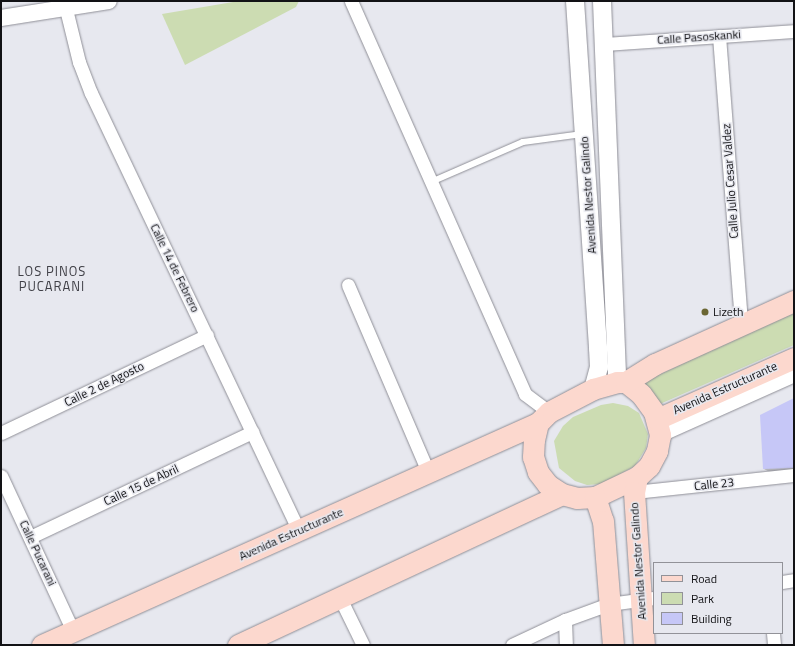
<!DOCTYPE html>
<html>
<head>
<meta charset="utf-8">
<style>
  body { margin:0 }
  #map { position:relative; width:795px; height:646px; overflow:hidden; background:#e7e8ef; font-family:"Titillium Web",sans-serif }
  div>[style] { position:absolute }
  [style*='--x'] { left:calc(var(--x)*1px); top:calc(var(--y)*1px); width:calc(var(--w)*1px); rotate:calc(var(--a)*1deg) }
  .green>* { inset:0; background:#ccdcb2 }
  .shadow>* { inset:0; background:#0003 }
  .building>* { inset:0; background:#c6c7f7 }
  .roads { filter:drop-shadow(0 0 1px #8f8f97) drop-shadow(0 0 1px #8f8f97) }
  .service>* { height:6px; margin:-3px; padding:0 3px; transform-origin:3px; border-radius:3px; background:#fff }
  .minor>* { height:13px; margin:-6.5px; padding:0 6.5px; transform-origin:6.5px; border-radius:6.5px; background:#fff }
  .tertiary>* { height:16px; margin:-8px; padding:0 8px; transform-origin:8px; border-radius:8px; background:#fff }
  .secondary>* { height:18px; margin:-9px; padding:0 9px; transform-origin:9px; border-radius:9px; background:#fff }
  .primary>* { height:21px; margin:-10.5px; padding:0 10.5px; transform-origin:10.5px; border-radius:10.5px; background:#fcd8ce }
  .dots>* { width:11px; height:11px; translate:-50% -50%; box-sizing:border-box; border:2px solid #e7e8ef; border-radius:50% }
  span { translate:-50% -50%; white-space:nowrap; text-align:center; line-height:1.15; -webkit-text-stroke:3px #e7e8ef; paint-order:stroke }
  .street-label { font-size:12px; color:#121215 }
  .poi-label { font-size:12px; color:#121215 }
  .left { translate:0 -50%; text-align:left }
  .neighbourhood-label { font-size:13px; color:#404047; letter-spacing:1px }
  .frame { position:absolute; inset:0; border:2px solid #121215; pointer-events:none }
  .legend { position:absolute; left:653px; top:562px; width:130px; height:72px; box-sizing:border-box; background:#e7e8ef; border:1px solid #929298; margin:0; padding:5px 7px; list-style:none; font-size:12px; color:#121215 }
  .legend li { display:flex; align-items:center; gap:8px; height:20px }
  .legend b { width:20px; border:1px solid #929298 }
</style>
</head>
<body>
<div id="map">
  <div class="green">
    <i style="clip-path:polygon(239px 1px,299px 1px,296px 7px,185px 65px,162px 14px)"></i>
    <i style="clip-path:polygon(794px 311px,794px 345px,660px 404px,639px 384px)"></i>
    <i style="clip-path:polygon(613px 403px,628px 406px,639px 413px,648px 434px,646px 448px,635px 466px,602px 484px,587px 485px,575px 481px,559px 468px,554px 441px,563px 426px,573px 417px,601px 405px)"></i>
  </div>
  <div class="shadow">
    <i style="clip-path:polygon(794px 399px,794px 478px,781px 478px,764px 469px)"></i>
  </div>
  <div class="building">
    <i style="clip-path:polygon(794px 398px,794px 468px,763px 469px,760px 415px)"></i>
  </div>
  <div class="roads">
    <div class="service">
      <i style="--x:431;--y:182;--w:100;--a:-23.5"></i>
      <i style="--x:523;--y:142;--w:60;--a:-7.7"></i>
    </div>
    <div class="minor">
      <i style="--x:64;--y:1;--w:63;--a:76.2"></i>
      <i style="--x:79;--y:62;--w:33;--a:69"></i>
      <i style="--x:91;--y:93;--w:485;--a:64.6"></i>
      <i style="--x:351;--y:1;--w:430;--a:66.1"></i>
      <i style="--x:525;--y:394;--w:30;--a:37"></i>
      <i style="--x:719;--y:36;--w:290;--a:85.6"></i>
      <i style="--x:604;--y:44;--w:190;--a:-3.9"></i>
      <i style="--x:348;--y:285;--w:203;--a:66.8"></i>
      <i style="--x:1;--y:433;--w:228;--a:-25.4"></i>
      <i style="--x:660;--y:435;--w:147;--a:-24.1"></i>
      <i style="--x:1;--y:476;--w:171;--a:65.1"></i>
      <i style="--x:634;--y:492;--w:161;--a:-6.1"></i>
      <i style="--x:30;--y:537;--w:246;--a:-25.3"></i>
      <i style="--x:782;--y:582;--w:12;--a:-9"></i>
      <i style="--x:340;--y:598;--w:52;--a:63.9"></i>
      <i style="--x:565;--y:620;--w:25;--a:88"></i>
      <i style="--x:773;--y:633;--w:12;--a:85"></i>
      <i style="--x:512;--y:645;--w:59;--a:-25.3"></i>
      <i style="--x:565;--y:620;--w:47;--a:-20"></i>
      <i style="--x:609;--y:604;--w:45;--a:-7.6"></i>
    </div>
    <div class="tertiary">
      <i style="--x:1;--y:18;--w:109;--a:-8.9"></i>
    </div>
    <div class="secondary">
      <i style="--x:575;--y:1;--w:348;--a:86.2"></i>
      <i style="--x:598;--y:348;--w:19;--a:87"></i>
      <i style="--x:599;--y:367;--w:23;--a:105"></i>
      <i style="--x:602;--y:1;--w:381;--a:87.7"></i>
    </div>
    <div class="primary">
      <i style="--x:617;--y:382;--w:9;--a:0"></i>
      <i style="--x:626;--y:382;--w:19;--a:39"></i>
      <i style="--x:641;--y:394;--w:22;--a:54"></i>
      <i style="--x:654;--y:412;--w:24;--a:75"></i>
      <i style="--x:660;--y:435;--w:16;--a:101"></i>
      <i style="--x:657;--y:451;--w:17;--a:118"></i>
      <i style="--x:649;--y:466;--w:16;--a:137"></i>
      <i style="--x:637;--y:477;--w:47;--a:154.5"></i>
      <i style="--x:595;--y:497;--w:18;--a:177"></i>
      <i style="--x:577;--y:498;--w:16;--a:-165"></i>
      <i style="--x:562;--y:494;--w:17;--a:-147"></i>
      <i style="--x:548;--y:485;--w:16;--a:-128"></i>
      <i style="--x:538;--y:472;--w:16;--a:-108"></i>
      <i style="--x:533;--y:457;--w:17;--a:-87"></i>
      <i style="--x:534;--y:440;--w:17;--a:-77"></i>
      <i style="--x:538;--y:423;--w:16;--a:-45"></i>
      <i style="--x:549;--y:412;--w:50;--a:-27.6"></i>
      <i style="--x:593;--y:389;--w:25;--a:-16"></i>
      <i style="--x:626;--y:382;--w:34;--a:-32"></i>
      <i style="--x:655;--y:364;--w:153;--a:-24.4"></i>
      <i style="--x:657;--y:419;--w:150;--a:-24"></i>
      <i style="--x:637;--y:477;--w:15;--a:101"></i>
      <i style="--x:634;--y:492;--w:153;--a:86.3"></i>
      <i style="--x:595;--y:497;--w:25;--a:72"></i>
      <i style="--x:603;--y:521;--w:124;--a:85.4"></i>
      <i style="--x:42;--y:645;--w:543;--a:-24.11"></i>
      <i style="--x:238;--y:645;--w:357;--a:-25"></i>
    </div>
  </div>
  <div class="dots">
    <i style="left:705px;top:312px;background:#6b6633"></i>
  </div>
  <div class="street-label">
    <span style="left:699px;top:37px;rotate:-4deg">Calle Pasoskanki</span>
    <span style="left:730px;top:181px;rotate:-94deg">Calle Julio Cesar Valdez</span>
    <span style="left:588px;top:195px;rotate:-94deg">Avenida Nestor Galindo</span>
    <span style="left:175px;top:268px;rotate:64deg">Calle 14 de Febrero</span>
    <span style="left:104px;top:384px;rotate:-26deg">Calle 2 de Agosto</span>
    <span style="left:725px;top:388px;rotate:-24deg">Avenida Estructurante</span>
    <span style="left:714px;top:484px;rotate:-6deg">Calle 23</span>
    <span style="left:141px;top:485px;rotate:-25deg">Calle 15 de Abril</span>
    <span style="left:291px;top:534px;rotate:-24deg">Avenida Estructurante</span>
    <span style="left:38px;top:553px;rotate:65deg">Calle Pucarani</span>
    <span style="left:638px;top:561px;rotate:-94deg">Avenida Nestor Galindo</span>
  </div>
  <div class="poi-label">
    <span class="left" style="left:713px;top:312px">Lizeth</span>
  </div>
  <div class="neighbourhood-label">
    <span style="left:52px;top:279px">LOS PINOS<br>PUCARANI</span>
  </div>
  <div class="frame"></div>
  <ul class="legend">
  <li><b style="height:5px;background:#fcd8ce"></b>Road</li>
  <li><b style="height:11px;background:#ccdcb2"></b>Park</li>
  <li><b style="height:11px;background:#c6c7f7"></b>Building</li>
  </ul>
</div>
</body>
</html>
